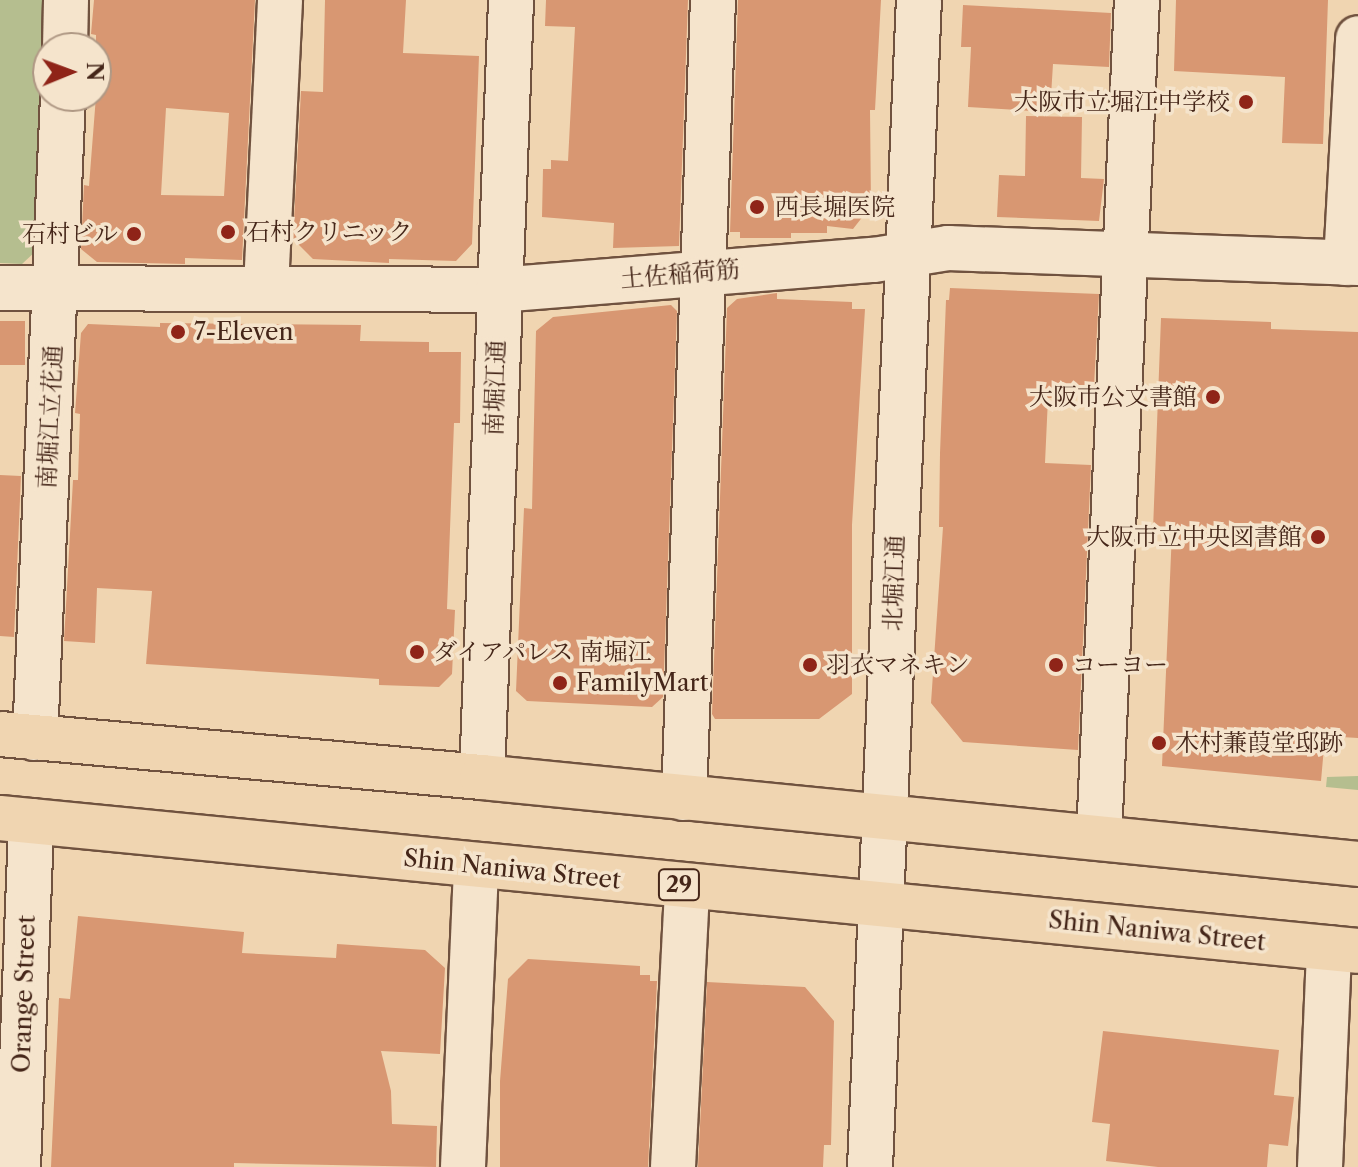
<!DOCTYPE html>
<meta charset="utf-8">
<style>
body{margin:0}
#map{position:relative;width:1358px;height:1167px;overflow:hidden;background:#f0d5b1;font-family:"Libre Caslon Text","Noto Serif JP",serif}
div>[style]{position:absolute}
.green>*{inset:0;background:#b5be8f}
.building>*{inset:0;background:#d89772;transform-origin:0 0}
.roads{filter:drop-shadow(2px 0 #70523f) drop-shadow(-2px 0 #70523f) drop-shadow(0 2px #70523f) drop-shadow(0 -2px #70523f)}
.minor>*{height:44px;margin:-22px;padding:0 22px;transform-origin:22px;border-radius:22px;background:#f5e4cc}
.major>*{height:44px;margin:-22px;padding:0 22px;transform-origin:22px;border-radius:22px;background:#f0d5b1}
.dots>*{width:22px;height:22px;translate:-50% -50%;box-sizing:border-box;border:4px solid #f5e4cc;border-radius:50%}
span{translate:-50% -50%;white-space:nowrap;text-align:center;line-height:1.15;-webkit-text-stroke:7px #f5e4cc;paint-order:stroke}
.shield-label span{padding:2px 6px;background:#f5e4cc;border:2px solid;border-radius:6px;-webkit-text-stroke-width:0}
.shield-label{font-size:22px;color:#452619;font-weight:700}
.poi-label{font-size:24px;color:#452619}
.right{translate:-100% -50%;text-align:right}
.left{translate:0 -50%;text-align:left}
.street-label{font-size:24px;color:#452619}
.north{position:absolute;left:32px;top:32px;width:80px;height:80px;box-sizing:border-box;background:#f5e4cc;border:2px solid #af9884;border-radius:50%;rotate:89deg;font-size:22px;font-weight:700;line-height:32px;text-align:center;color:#452619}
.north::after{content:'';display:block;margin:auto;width:28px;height:36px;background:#8f2418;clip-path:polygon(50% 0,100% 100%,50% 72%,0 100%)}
</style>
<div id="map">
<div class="green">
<div style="clip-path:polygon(0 0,48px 0,37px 250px,22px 264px,0 263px)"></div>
<div style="clip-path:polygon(1358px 776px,1358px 790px,1326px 787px,1327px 777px)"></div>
</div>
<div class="building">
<div style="clip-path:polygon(evenodd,94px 0,255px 0,242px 260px,185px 258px,185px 264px,97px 262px,81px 249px,84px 185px,89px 186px,96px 96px,96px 35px,91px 34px,94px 0,166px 108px,229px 113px,224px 196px,161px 195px,166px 108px)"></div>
<div style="clip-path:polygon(325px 0,406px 0,403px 53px,479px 56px,472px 244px,456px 261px,389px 259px,389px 263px,313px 259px,293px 239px,301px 91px,323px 92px)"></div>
<div style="clip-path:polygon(546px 0,688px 0,679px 246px,613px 248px,614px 223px,542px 217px,543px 169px,551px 169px,551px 160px,568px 161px,575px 27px,545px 26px)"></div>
<div style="clip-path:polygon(738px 0,881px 0,875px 110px,870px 110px,871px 206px,853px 229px,827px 226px,827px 233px,791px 233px,791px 238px,740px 238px,740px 232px,730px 232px)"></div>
<div style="clip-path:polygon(1176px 0,1328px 0,1323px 144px,1282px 143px,1285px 77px,1174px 71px)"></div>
<div style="clip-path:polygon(963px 5px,1111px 13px,1109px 67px,1053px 64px,1050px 112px,968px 107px,971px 47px,961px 47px)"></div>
<div style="clip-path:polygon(1026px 116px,1082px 117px,1081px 178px,1104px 179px,1099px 221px,997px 217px,999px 175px,1025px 176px)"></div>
<div style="clip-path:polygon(950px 288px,1099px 294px,1094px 386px,1064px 385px,1064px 398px,1048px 398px,1045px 463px,1091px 465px,1078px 750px,963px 742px,931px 703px,943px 527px,939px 527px,940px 453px,946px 300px,949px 300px)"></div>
<div style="clip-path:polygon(777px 293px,777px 299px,852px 302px,852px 309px,865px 309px,852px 525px,852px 694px,819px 719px,715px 719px,712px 714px,727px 308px,737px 299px)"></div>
<div style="clip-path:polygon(671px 305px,677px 311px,663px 697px,652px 707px,527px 701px,516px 691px,524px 508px,532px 509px,536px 331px,553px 317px)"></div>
<div style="clip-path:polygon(1161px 318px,1271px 322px,1271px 329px,1358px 332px,1358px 738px,1325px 736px,1321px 781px,1162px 766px,1172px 531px,1153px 530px)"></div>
<div style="left:0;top:321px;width:25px;height:44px"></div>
<div style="clip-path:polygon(160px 323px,361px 325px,360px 341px,429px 342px,429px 352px,461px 352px,460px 423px,454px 423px,447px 609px,455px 610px,452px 674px,439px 687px,379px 685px,379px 679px,146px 664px,152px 591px,97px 588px,95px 643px,64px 641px,73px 480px,78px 480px,80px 414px,75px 413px,81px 333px,88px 324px,160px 327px)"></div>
<div style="clip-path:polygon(0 475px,21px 476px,14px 637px,0 636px)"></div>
<div style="clip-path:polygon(78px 916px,244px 932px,242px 953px,336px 958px,337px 944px,425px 950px,445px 968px,440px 1054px,381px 1051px,391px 1091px,392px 1124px,437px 1126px,436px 1167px,234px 1163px,234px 1167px,51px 1167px,59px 998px,70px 999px)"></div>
<div style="clip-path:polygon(528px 959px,640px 966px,640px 975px,650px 975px,650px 981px,657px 981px,648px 1167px,500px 1167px,500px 1081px,508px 979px)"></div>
<div style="clip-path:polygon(707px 982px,805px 987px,834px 1021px,831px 1145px,824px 1145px,823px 1167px,698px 1167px)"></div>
<div style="clip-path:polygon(1103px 1031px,1279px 1050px,1274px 1095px,1294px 1097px,1288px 1146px,1269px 1144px,1267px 1167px,1158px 1167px,1106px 1161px,1110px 1124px,1092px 1122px)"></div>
</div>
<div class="roads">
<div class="minor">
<div style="left:65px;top:48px;width:48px;rotate:-88.8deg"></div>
<div style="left:1346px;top:263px;width:225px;rotate:-86.9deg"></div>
<div style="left:266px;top:287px;width:287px;rotate:-87.2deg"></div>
<div style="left:0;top:288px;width:498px;rotate:0.2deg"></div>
<div style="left:498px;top:290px;width:377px;rotate:-4.6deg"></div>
<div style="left:874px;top:260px;width:75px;rotate:-9.2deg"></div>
<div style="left:948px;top:248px;width:410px;rotate:2.1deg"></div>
<div style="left:35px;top:738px;width:643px;rotate:-87.5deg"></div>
<div style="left:482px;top:777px;width:778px;rotate:-87.86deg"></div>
<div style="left:684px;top:798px;width:799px;rotate:-87.92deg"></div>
<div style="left:1099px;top:836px;width:837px;rotate:-87.4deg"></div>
<div style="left:18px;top:1167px;width:346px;rotate:-87.8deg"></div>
<div style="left:463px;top:1167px;width:301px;rotate:-87.5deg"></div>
<div style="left:673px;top:1167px;width:281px;rotate:-87.1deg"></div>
<div style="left:870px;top:1167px;width:1168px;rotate:-87.6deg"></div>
<div style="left:1320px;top:1167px;width:219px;rotate:-87.6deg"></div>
</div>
<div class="major">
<div style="left:0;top:734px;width:484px;rotate:5.1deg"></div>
<div style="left:482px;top:777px;width:880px;rotate:5.67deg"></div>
<div style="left:0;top:818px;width:1364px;rotate:5.59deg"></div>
</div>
</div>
<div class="dots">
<div style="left:1246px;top:102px;background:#8f2418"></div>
<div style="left:757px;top:207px;background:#8f2418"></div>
<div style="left:228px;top:232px;background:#8f2418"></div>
<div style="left:134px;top:234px;background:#8f2418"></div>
<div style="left:178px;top:332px;background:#8f2418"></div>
<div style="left:1213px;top:397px;background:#8f2418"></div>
<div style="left:1318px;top:537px;background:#8f2418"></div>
<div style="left:417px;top:652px;background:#8f2418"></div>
<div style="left:810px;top:665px;background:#8f2418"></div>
<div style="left:1056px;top:665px;background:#8f2418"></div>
<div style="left:560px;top:683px;background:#8f2418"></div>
<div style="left:1159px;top:743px;background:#8f2418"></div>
</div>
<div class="shield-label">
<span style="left:679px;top:885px">29</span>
</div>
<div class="poi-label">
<span class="right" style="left:1230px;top:102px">大阪市立堀江中学校</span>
<span class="left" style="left:775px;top:207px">西長堀医院</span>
<span class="left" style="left:246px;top:232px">石村クリニック</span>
<span class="right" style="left:118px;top:234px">石村ビル</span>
<span class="left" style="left:194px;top:332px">7-Eleven</span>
<span class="right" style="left:1197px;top:397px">大阪市公文書館</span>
<span class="right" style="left:1302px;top:537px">大阪市立中央図書館</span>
<span class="left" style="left:433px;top:652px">ダイアパレス 南堀江</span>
<span class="left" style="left:826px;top:665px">羽衣マネキン</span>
<span class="left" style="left:1072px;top:665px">コーヨー</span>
<span class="left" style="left:576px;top:683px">FamilyMart</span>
<span class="left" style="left:1175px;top:743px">木村蒹葭堂邸跡</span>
</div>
<div class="street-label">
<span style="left:680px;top:274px;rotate:-5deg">土佐稲荷筋</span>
<span style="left:495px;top:388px;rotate:-88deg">南堀江通</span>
<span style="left:50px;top:417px;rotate:-87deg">南堀江立花通</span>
<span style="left:894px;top:583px;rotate:-88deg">北堀江通</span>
<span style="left:512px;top:869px;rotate:6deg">Shin Naniwa Street</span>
<span style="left:1157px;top:931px;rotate:6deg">Shin Naniwa Street</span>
<span style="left:24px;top:994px;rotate:-88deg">Orange Street</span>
</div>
<div class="north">N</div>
</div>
